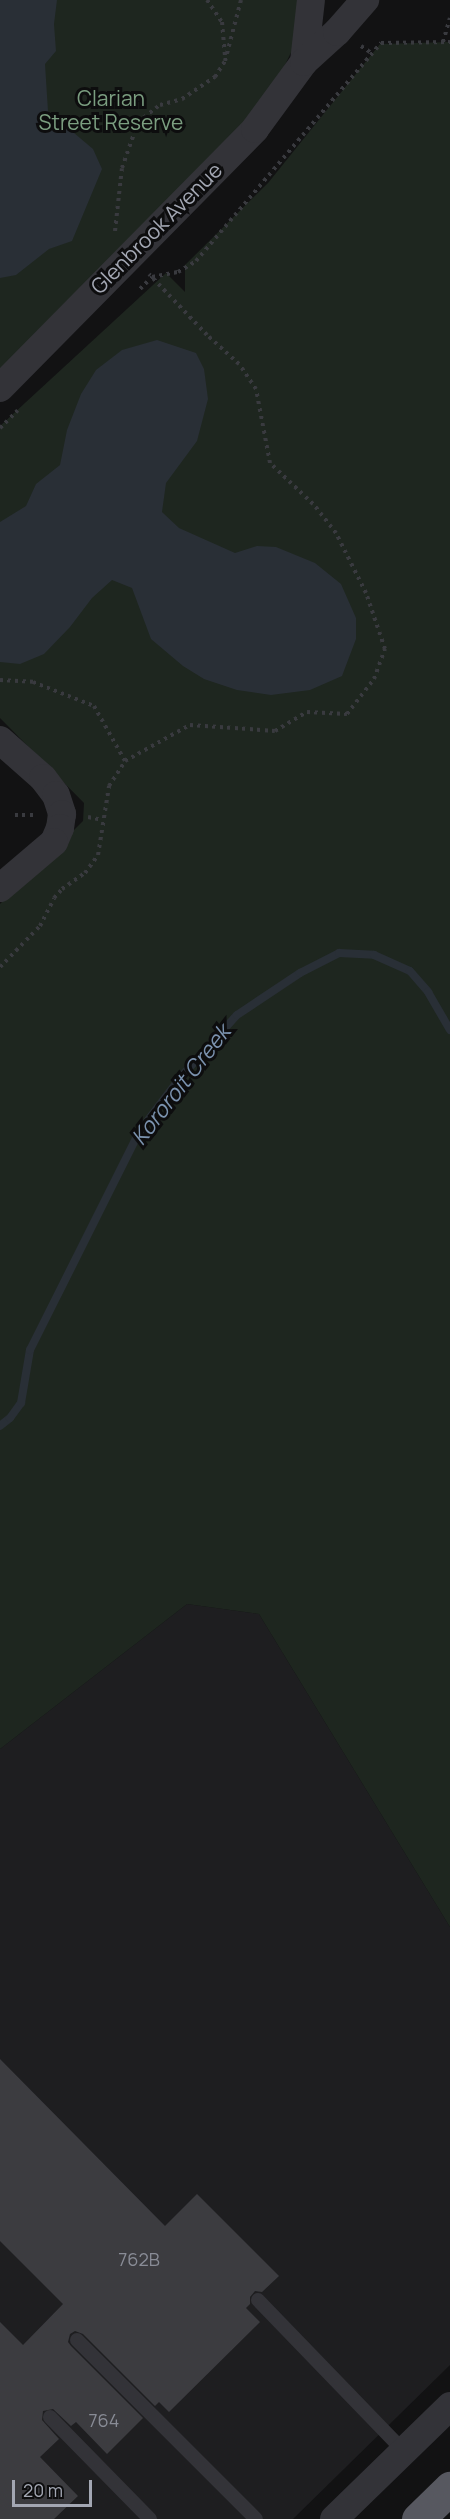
<!DOCTYPE html>
<style>
body{margin:0}
#map{position:relative;width:450px;height:2519px;overflow:hidden;background:#121213;font-family:Manrope,sans-serif}
div>[style]{position:absolute}
.built>*{inset:0;background:#1e1e20}
.green>*{inset:0;background:#1e261f}
.water>*{inset:0;background:#292f36}
.stream>*{height:8px;margin:-4px;padding:0 4px;transform-origin:4px;border-radius:4px;background:#292f36}
.building>*{inset:0;background:#3c3c40}
.path>*{height:4px;margin-top:-2px;transform-origin:0;background:repeating-linear-gradient(90deg,#393a3f 0 3px,transparent 0 7.5px)}
.service>*{height:14px;margin:-7px;padding:0 7px;transform-origin:7px;border-radius:7px;background:#333338}
.minor>*{height:28px;margin:-14px;padding:0 14px;transform-origin:14px;border-radius:14px;background:#333338}
.trunk>*{height:33px;margin:-16.5px;padding:0 16.5px;transform-origin:16.5px;border-radius:16.5px;background:#575860}
span{translate:-50% -50%;white-space:nowrap;text-align:center;line-height:1.15;-webkit-text-stroke:6px #0d0d0e;paint-order:stroke}
.number-label{font-size:18px;color:#898c96}
.number-label span{-webkit-text-stroke-width:0}
.park-label{font-size:21px;color:#7b9e80}
.street-label{font-size:21px;color:#a3a7b3}
.water-label{font-size:22px;color:#7b92ae;font-style:italic}
.scale{position:absolute;left:12px;top:2480px;width:80px;height:27px;box-sizing:border-box;border:3px solid #a3a7b3;border-top:0;padding-left:8px;font-size:18px;line-height:21px;white-space:nowrap;color:#a3a7b3;-webkit-text-stroke:4px #0d0d0e;paint-order:stroke}
</style>
<div id="map">
<div class="built">
<div style="clip-path:polygon(187px 1604px,259px 1614px,450px 1927px,450px 2365px,293px 2519px,0 2519px,0 1749px)"></div>
</div>
<div class="green">
<div style="clip-path:polygon(0 0,300px 0,299px 36px,284px 67px,249px 118px,0 371px)"></div>
<div style="clip-path:polygon(450px 42px,450px 1927px,259px 1614px,187px 1604px,0 1749px,0 904px,83px 821px,84px 803px,0 718px,0 426px,166px 273px,185px 292px,185px 265px,268px 183px,380px 44px)"></div>
</div>
<div class="water">
<div style="clip-path:polygon(0 0,57px 0,54px 24px,56px 51px,45px 64px,48px 111px,93px 149px,102px 169px,72px 241px,49px 249px,16px 275px,0 278px)"></div>
<div style="clip-path:polygon(157px 340px,196px 353px,204px 369px,208px 399px,197px 441px,166px 483px,162px 512px,179px 528px,235px 553px,257px 546px,276px 547px,315px 563px,341px 584px,356px 618px,356px 639px,342px 676px,310px 690px,271px 695px,237px 690px,204px 679px,183px 666px,151px 639px,132px 588px,112px 580px,92px 598px,70px 627px,44px 654px,20px 664px,0 662px,0 522px,26px 506px,36px 484px,60px 465px,67px 430px,81px 394px,96px 370px,122px 350px)"></div>
</div>
<div class="stream">
<div style="left:0;top:1426px;width:13px;rotate:-39deg"></div>
<div style="left:10px;top:1418px;width:19px;rotate:-54deg"></div>
<div style="left:21px;top:1403px;width:54px;rotate:-80.4deg"></div>
<div style="left:30px;top:1350px;width:244px;rotate:-63.4deg"></div>
<div style="left:139px;top:1132px;width:68px;rotate:-52.8deg"></div>
<div style="left:180px;top:1078px;width:85px;rotate:-47.9deg"></div>
<div style="left:237px;top:1015px;width:76px;rotate:-33.7deg"></div>
<div style="left:300px;top:973px;width:44px;rotate:-27.1deg"></div>
<div style="left:339px;top:953px;width:35px;rotate:3deg"></div>
<div style="left:374px;top:955px;width:39px;rotate:24deg"></div>
<div style="left:410px;top:971px;width:28px;rotate:49deg"></div>
<div style="left:428px;top:992px;width:44px;rotate:59.9deg"></div>
</div>
<div class="building">
<div style="clip-path:polygon(0 2059px,165px 2226px,197px 2194px,279px 2276px,262px 2292px,255px 2291px,250px 2297px,250px 2304px,246px 2308px,260px 2322px,169px 2412px,159px 2402px,155px 2406px,83px 2334px,75px 2331px,70px 2334px,68px 2342px,71px 2346px,143px 2418px,107px 2454px,76px 2422px,71px 2426px,53px 2409px,43px 2411px,42px 2420px,59px 2439px,40px 2457px,78px 2496px,54px 2519px,0 2519px,0 2322px,23px 2345px,63px 2304px,0 2241px)"></div>
</div>
<div class="path">
<div style="left:207px;top:0;width:27px;rotate:56deg"></div>
<div style="left:222px;top:22px;width:35px;rotate:85deg"></div>
<div style="left:443px;top:42px;width:25px;rotate:-74deg"></div>
<div style="left:361px;top:46px;width:14px;rotate:34deg"></div>
<div style="left:115px;top:231px;width:63px;rotate:-83.7deg"></div>
<div style="left:122px;top:168px;width:49px;rotate:-70.8deg"></div>
<div style="left:138px;top:122px;width:28px;rotate:-38deg"></div>
<div style="left:160px;top:105px;width:23px;rotate:-15deg"></div>
<div style="left:182px;top:99px;width:40px;rotate:-34deg"></div>
<div style="left:215px;top:77px;width:19px;rotate:-58deg"></div>
<div style="left:225px;top:61px;width:63px;rotate:-75.3deg"></div>
<div style="left:140px;top:289px;width:17px;rotate:-45deg"></div>
<div style="left:152px;top:277px;width:26px;rotate:-11deg"></div>
<div style="left:178px;top:272px;width:21px;rotate:-31deg"></div>
<div style="left:196px;top:261px;width:286px;rotate:-49.7deg"></div>
<div style="left:381px;top:43px;width:69px;rotate:-0.8deg"></div>
<div style="left:0;top:428px;width:25px;rotate:-45deg"></div>
<div style="left:0;top:680px;width:33px;rotate:3deg"></div>
<div style="left:33px;top:682px;width:66px;rotate:21.5deg"></div>
<div style="left:94px;top:706px;width:63px;rotate:60.6deg"></div>
<div style="left:15px;top:815px;width:21px"></div>
<div style="left:88px;top:817px;width:14px;rotate:12deg"></div>
<div style="left:0;top:967px;width:57px;rotate:-45.7deg"></div>
<div style="left:40px;top:926px;width:31px;rotate:-63deg"></div>
<div style="left:54px;top:898px;width:12px;rotate:-48deg"></div>
<div style="left:62px;top:889px;width:28px;rotate:-35deg"></div>
<div style="left:85px;top:873px;width:22px;rotate:-54deg"></div>
<div style="left:98px;top:855px;width:70px;rotate:-80.9deg"></div>
<div style="left:109px;top:786px;width:30px;rotate:-57deg"></div>
<div style="left:125px;top:761px;width:74px;rotate:-29deg"></div>
<div style="left:190px;top:725px;width:85px;rotate:4deg"></div>
<div style="left:275px;top:731px;width:37px;rotate:-31deg"></div>
<div style="left:307px;top:712px;width:40px;rotate:2.9deg"></div>
<div style="left:347px;top:714px;width:44px;rotate:-52.4deg"></div>
<div style="left:374px;top:679px;width:32px;rotate:-70deg"></div>
<div style="left:385px;top:649px;width:59px;rotate:-108.7deg"></div>
<div style="left:366px;top:593px;width:67px;rotate:-116.6deg"></div>
<div style="left:336px;top:533px;width:37px;rotate:-128deg"></div>
<div style="left:313px;top:504px;width:59px;rotate:-136.4deg"></div>
<div style="left:270px;top:463px;width:75px;rotate:-100.7deg"></div>
<div style="left:256px;top:389px;width:30px;rotate:-124deg"></div>
<div style="left:239px;top:364px;width:43px;rotate:-137.8deg"></div>
<div style="left:207px;top:335px;width:84px;rotate:-133.6deg"></div>
</div>
<div class="service">
<div style="left:258px;top:2300px;width:210px;rotate:46deg"></div>
<div style="left:77px;top:2340px;width:253px;rotate:45deg"></div>
<div style="left:50px;top:2417px;width:143px;rotate:45.6deg"></div>
</div>
<div class="minor">
<div style="left:304px;top:62px;width:62px;rotate:-83.6deg"></div>
<div style="left:0;top:388px;width:363px;rotate:-45.4deg"></div>
<div style="left:255px;top:129px;width:83px;rotate:-53.8deg"></div>
<div style="left:304px;top:62px;width:45px;rotate:-42.3deg"></div>
<div style="left:337px;top:32px;width:43px;rotate:-48.8deg"></div>
<div style="left:0;top:740px;width:57px;rotate:41.5deg"></div>
<div style="left:43px;top:778px;width:21px;rotate:53deg"></div>
<div style="left:56px;top:795px;width:20px;rotate:72deg"></div>
<div style="left:62px;top:814px;width:14px;rotate:98deg"></div>
<div style="left:60px;top:828px;width:15px;rotate:113deg"></div>
<div style="left:54px;top:842px;width:71px;rotate:139.6deg"></div>
<div style="left:334px;top:2519px;width:162px;rotate:-44.2deg"></div>
</div>
<div class="trunk">
<div style="left:418px;top:2519px;width:45px;rotate:-44.1deg"></div>
</div>
<div class="number-label">
<span style="left:139px;top:2259px">762B</span>
<span style="left:104px;top:2420px">764</span>
</div>
<div class="park-label">
<span style="left:111px;top:110px">Clarian<br>Street Reserve</span>
</div>
<div class="street-label">
<span style="left:156px;top:228px;rotate:-45deg">Glenbrook Avenue</span>
</div>
<div class="water-label">
<span style="left:181px;top:1085px;rotate:-52deg">Kororoit Creek</span>
</div>
<div class="scale">20 m</div>
</div>
